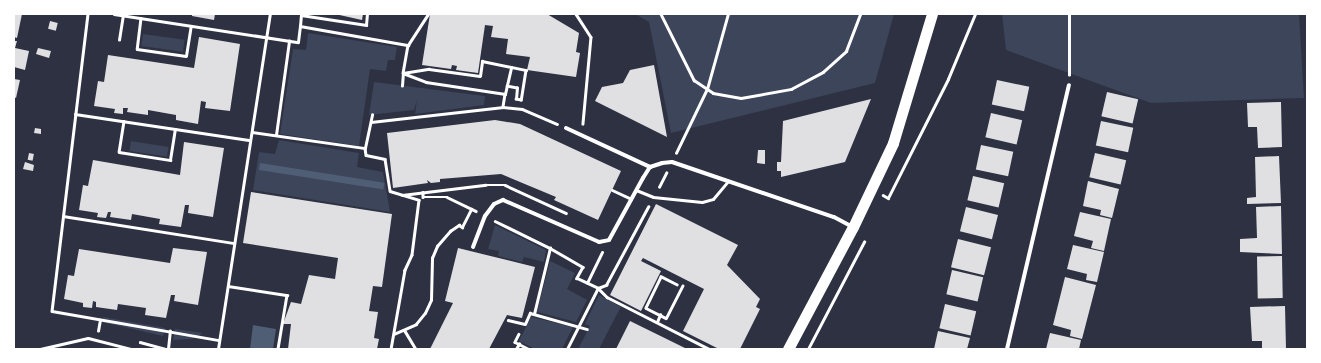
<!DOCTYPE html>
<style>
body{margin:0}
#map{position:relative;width:1321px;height:363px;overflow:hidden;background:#2d3142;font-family:"Source Sans 3",sans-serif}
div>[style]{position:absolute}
.green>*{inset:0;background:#3c4559;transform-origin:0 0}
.water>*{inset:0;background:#4f5d75;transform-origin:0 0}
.building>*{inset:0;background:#e0e0e3;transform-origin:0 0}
.path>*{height:2.5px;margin:-1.25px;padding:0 1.25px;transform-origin:1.25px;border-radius:1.25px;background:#fff}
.service>*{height:3px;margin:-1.5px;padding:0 1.5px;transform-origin:1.5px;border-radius:1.5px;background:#fff}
.minor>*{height:4px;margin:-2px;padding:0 2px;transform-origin:2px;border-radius:2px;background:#fff}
.trunk>*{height:11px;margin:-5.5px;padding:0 5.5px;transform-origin:5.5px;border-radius:5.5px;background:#fff}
span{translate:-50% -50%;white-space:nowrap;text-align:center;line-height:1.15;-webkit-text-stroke:4px #fff;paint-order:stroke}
.frame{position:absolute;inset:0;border:15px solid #fff;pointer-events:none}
</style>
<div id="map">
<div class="green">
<div style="clip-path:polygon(635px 14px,894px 14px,875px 83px,671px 133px,649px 22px)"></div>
<div style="clip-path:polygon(1002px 14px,1299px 14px,1304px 98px,1151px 103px,1006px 50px)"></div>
<div style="clip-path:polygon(308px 33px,397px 47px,395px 60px,388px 60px,386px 71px,370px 69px,359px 146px,280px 134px,293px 49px,306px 50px)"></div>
<div style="left:143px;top:34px;width:42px;height:12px;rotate:8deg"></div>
<div style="clip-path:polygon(374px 82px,485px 96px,484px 105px,415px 114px,417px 100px,414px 110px,369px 115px)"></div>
<div style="clip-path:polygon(279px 140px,359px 153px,357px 167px,383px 172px,390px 212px,253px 190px,259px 152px,275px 154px)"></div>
<div style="left:131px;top:141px;width:38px;height:10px;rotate:9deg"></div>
<div style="clip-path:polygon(495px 225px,546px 250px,544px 262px,524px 257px,522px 262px,498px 256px,499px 251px,488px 249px)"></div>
<div style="clip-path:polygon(550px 261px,575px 273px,567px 289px,587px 300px,576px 322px,537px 312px)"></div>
<div style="clip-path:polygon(599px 295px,621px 307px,617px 314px,600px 306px,617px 314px,599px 349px,578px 349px,590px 326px,585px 324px)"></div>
<div style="clip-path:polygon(103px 317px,165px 328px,163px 336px,102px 322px)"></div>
<div style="clip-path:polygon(531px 317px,573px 327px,562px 349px,535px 349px,519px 341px)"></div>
<div style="clip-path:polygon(175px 329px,203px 333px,192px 339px,173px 340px)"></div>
</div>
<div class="water">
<div style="left:260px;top:163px;width:126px;height:7px;rotate:9deg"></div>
<div style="clip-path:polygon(253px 325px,276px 329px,273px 349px,250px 349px)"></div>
</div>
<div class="building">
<div style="clip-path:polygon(14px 14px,22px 14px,17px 38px,14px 37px)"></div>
<div style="clip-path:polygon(192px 14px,215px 14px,214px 20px,192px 16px)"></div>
<div style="clip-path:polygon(335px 14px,363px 14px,362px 20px)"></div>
<div style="clip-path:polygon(430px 14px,547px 14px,579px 33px,576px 52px,580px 53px,576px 77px,527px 70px,530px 57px,506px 54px,508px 39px,491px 37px,493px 26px,485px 25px,478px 73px,456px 70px,457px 66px,452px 65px,451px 69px,422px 65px)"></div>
<div style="left:50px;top:21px;width:8px;height:8px;rotate:14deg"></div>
<div style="clip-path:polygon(199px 37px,240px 44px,230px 111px,205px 108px,206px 102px,201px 101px,198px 124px,176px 120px,176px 115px,148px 110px,148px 115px,127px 112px,128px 108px,123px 108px,123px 114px,114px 113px,115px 109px,94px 106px,98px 81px,104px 82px,108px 55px,194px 68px)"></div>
<div style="clip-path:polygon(14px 41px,17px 41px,15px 48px,29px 51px,25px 70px,14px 67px)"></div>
<div style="clip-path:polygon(38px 48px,51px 51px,49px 58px,36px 54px)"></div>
<div style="clip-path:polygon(654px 65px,667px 137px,595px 101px,602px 87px,623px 83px,630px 70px)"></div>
<div style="clip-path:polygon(14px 79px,20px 80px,16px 98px,14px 97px)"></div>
<div style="left:997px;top:80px;width:33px;height:25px;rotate:12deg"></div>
<div style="left:1107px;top:92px;width:32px;height:25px;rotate:13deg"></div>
<div style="clip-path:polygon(871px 99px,845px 162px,781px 177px,781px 171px,777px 171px,777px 162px,781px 162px,783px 121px)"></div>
<div style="clip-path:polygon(1281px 102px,1282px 147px,1258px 148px,1257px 127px,1248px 127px,1247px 103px)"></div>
<div style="left:991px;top:113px;width:32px;height:25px;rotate:13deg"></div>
<div style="clip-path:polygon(495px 120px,520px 124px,621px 171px,598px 220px,554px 200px,556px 197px,501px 174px,440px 179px,440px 182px,431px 183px,427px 180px,428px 183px,393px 188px,387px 133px)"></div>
<div style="left:1101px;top:121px;width:33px;height:25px;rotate:12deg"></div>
<div style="clip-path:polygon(35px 128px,41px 129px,41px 134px,34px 133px)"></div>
<div style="clip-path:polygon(184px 142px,224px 148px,213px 217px,188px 213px,189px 205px,185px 205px,181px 227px,159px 224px,160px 219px,132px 214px,131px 220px,110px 217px,111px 212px,108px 212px,106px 218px,97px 217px,98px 213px,79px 210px,83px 185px,88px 186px,93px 160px,180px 175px)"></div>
<div style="left:981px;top:145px;width:33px;height:25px;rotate:12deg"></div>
<div style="clip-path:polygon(758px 150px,765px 150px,765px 164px,757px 163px)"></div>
<div style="left:29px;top:153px;width:5px;height:7px;rotate:11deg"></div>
<div style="left:1095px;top:153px;width:32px;height:25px;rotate:13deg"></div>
<div style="clip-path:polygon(1279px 156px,1281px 203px,1247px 204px,1247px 198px,1256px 197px,1255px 157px)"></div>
<div style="clip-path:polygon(25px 162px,34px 165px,33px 171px,23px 169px)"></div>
<div style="left:973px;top:176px;width:32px;height:25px;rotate:13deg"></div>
<div style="clip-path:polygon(1088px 181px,1119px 189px,1112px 218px,1100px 215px,1101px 210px,1083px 206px)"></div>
<div style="clip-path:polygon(251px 192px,392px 214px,382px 287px,373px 286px,369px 311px,378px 312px,374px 338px,379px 339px,377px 349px,288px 349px,291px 324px,283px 324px,291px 302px,301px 304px,309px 275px,335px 279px,338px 258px,243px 243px)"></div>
<div style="clip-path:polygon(656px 204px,738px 245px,727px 265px,760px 299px,756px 307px,760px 309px,740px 349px,719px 349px,683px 331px,704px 289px,643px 258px,641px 261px,661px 271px,641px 311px,610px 295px)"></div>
<div style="clip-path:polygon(1281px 206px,1282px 254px,1240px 252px,1240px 239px,1257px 238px,1256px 207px)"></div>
<div style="left:966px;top:207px;width:33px;height:25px;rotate:14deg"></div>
<div style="clip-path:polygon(1080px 212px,1111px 219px,1104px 251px,1091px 248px,1093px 241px,1074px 236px)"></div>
<div style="left:958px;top:239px;width:34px;height:29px;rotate:14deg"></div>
<div style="clip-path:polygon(1073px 245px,1104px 252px,1097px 282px,1086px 280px,1087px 274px,1067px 269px)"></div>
<div style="clip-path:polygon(173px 248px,207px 252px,198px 305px,174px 301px,175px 295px,171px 295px,166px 318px,145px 315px,146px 308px,118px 304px,117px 310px,96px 307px,96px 302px,93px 301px,92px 308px,83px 307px,83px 303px,64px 299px,68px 275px,74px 276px,79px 249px,170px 263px)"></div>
<div style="clip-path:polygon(458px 248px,535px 267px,522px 318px,507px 315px,489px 349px,430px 349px,453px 303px,445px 301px)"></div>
<div style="left:1282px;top:256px;width:42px;height:25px;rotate:89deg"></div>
<div style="left:952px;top:270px;width:32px;height:25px;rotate:13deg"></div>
<div style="clip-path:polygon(1065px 277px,1096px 285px,1082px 339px,1070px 336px,1071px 330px,1053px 325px)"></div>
<div style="left:945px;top:304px;width:32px;height:25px;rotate:13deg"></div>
<div style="clip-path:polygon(1285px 306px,1286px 349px,1262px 349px,1262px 341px,1252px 341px,1250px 307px)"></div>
<div style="clip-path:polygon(630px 321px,687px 349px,616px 349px)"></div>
<div style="clip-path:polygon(938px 331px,970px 338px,967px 349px,934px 349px)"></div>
<div style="clip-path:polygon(1050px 333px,1081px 340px,1079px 349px,1046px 349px)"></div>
</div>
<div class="path">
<div style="left:88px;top:14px;width:299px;rotate:96.9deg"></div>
<div style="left:52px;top:311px;width:169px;rotate:9.9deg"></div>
<div style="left:114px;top:14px;width:186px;rotate:8.7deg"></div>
<div style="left:298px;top:42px;width:16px;rotate:-83deg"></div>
<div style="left:300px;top:26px;width:110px;rotate:10deg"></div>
<div style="left:408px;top:45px;width:28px;rotate:100deg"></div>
<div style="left:403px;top:73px;width:25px;rotate:21deg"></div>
<div style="left:426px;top:82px;width:80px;rotate:8.6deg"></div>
<div style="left:505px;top:94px;width:13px;rotate:99deg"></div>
<div style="left:576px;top:14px;width:27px;rotate:57deg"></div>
<div style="left:591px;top:37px;width:87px;rotate:95.3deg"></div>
<div style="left:661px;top:14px;width:74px;rotate:63.4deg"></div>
<div style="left:694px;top:80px;width:23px;rotate:34deg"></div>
<div style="left:713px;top:93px;width:28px;rotate:10deg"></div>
<div style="left:741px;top:98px;width:51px;rotate:-10.2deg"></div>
<div style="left:791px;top:89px;width:36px;rotate:-28deg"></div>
<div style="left:823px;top:72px;width:31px;rotate:-42deg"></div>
<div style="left:846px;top:51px;width:40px;rotate:-69deg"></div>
<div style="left:301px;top:15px;width:66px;rotate:8.7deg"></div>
<div style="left:366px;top:25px;width:11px;rotate:-85deg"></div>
<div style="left:141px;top:18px;width:31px;rotate:97deg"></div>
<div style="left:137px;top:49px;width:49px;rotate:8.1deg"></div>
<div style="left:186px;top:56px;width:30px;rotate:-81deg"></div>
<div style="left:300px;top:26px;width:11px;rotate:-85deg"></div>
<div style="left:119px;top:40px;width:24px;rotate:-81deg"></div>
<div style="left:408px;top:45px;width:37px;rotate:-57deg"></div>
<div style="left:1069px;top:75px;width:61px;rotate:-90deg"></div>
<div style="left:402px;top:86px;width:13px;rotate:-86deg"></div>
<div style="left:403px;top:73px;width:26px;rotate:-9deg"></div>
<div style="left:429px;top:69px;width:51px;rotate:7.8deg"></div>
<div style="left:480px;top:76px;width:15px;rotate:-82deg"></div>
<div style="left:482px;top:61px;width:45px;rotate:11.6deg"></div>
<div style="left:526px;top:70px;width:30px;rotate:99deg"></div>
<div style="left:521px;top:100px;width:5px;rotate:-169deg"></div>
<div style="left:516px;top:99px;width:11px;rotate:-85deg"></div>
<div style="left:517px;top:88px;width:10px;rotate:-169deg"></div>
<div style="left:505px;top:94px;width:27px;rotate:-77deg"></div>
<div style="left:75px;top:114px;width:177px;rotate:8.5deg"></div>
<div style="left:124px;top:121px;width:31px;rotate:99deg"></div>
<div style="left:119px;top:152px;width:52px;rotate:8.9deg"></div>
<div style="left:170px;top:160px;width:31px;rotate:-81deg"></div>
<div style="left:371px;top:122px;width:133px;rotate:-6.5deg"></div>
<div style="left:503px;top:107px;width:19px;rotate:6deg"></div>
<div style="left:522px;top:109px;width:38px;rotate:23deg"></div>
<div style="left:252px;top:132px;width:114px;rotate:8.1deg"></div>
<div style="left:365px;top:148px;width:34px;rotate:-78deg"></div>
<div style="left:276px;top:135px;width:95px;rotate:-82.1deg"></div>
<div style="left:365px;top:148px;width:7px;rotate:82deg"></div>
<div style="left:366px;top:155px;width:19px;rotate:12deg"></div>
<div style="left:385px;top:159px;width:32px;rotate:81deg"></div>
<div style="left:390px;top:191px;width:30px;rotate:17deg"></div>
<div style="left:419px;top:200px;width:55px;rotate:97.3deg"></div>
<div style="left:412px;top:255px;width:17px;rotate:115deg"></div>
<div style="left:405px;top:270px;width:80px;rotate:100deg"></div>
<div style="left:676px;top:153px;width:71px;rotate:-64.2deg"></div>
<div style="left:707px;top:89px;width:78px;rotate:-74.4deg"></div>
<div style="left:659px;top:187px;width:16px;rotate:-63deg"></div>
<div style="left:423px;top:192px;width:5px;rotate:90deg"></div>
<div style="left:423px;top:197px;width:24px"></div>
<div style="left:447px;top:197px;width:32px;rotate:26deg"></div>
<div style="left:402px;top:195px;width:84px;rotate:-6.9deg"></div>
<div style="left:485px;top:185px;width:20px"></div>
<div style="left:505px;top:185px;width:67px;rotate:24.7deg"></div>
<div style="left:883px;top:195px;width:6px;rotate:31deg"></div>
<div style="left:888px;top:198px;width:133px;rotate:-63.2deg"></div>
<div style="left:948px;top:79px;width:70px;rotate:-67.4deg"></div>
<div style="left:63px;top:216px;width:173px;rotate:9deg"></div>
<div style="left:495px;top:221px;width:61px;rotate:26.1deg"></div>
<div style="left:587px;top:283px;width:34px;rotate:-64deg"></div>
<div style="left:677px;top:285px;width:18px;rotate:-153deg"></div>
<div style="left:661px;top:277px;width:34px;rotate:116deg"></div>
<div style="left:646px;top:308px;width:22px;rotate:27deg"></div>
<div style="left:666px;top:318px;width:36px;rotate:-63deg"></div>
<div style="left:228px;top:286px;width:60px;rotate:8.7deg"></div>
<div style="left:287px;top:295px;width:55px;rotate:99.5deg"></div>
<div style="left:534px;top:314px;width:68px;rotate:-76.4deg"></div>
<div style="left:550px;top:248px;width:38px;rotate:30deg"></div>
<div style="left:583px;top:267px;width:13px;rotate:119deg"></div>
<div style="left:577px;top:278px;width:23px;rotate:25deg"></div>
<div style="left:598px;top:288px;width:13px;rotate:45deg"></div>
<div style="left:607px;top:297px;width:114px;rotate:27deg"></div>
<div style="left:508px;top:320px;width:17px;rotate:13deg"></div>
<div style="left:525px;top:324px;width:12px;rotate:-66deg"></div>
<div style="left:530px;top:313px;width:59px;rotate:15.7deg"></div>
<div style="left:657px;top:322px;width:8px;rotate:-67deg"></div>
<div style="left:98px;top:331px;width:11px;rotate:-80deg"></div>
<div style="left:405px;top:331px;width:21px;rotate:59deg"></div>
<div style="left:394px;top:334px;width:24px;rotate:-24deg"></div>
<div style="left:416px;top:324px;width:14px;rotate:-51deg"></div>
<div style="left:425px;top:313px;width:14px;rotate:-65deg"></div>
<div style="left:431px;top:300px;width:42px;rotate:-88.6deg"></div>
<div style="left:432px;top:258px;width:13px;rotate:-67deg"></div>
<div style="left:437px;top:246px;width:20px;rotate:-49deg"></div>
<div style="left:450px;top:231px;width:11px;rotate:-34deg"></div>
<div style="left:459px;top:225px;width:4px;rotate:34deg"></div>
<div style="left:462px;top:227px;width:20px;rotate:-63deg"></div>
<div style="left:519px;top:334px;width:9px;rotate:117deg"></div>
<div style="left:515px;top:342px;width:16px;rotate:27deg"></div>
<div style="left:140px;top:342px;width:27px;rotate:15deg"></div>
<div style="left:168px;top:349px;width:18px;rotate:-84deg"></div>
<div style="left:218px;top:349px;width:339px;rotate:-81.2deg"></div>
<div style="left:516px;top:349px;width:6px;rotate:-59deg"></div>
<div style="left:567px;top:349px;width:68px;rotate:-63.1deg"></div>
<div style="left:598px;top:288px;width:9px;rotate:-21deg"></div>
<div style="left:606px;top:285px;width:89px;rotate:-61.7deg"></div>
<div style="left:808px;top:349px;width:121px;rotate:-62.4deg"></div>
</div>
<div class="service">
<div style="left:612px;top:190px;width:21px;rotate:25deg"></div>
<div style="left:636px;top:190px;width:18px;rotate:22deg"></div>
<div style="left:653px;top:197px;width:49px;rotate:5.8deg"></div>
<div style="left:702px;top:202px;width:11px;rotate:-15deg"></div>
<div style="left:713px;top:199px;width:23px;rotate:-50deg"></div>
<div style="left:40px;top:349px;width:49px;rotate:-12.9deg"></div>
<div style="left:88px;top:338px;width:44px;rotate:14.3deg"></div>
</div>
<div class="minor">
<div style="left:566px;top:128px;width:93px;rotate:24.9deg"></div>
<div style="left:473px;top:247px;width:33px;rotate:-69deg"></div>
<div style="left:485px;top:216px;width:15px;rotate:-53deg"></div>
<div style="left:494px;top:204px;width:10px;rotate:-24deg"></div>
<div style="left:503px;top:200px;width:105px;rotate:23.6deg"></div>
<div style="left:599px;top:242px;width:10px;rotate:-11deg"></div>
<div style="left:609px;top:240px;width:71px;rotate:-61.3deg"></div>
<div style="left:643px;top:178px;width:13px;rotate:-58deg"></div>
<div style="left:650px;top:167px;width:13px;rotate:-18deg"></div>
<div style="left:662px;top:163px;width:10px;rotate:-6deg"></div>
<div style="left:672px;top:162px;width:171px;rotate:18.8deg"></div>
<div style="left:834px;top:217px;width:19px;rotate:28deg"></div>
<div style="left:1007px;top:349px;width:271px;rotate:-76.8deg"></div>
</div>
<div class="trunk">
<div style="left:788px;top:349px;width:138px;rotate:-62deg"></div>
<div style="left:853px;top:227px;width:93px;rotate:-64.5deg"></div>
<div style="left:893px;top:143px;width:135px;rotate:-73.2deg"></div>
</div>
<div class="frame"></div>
</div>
